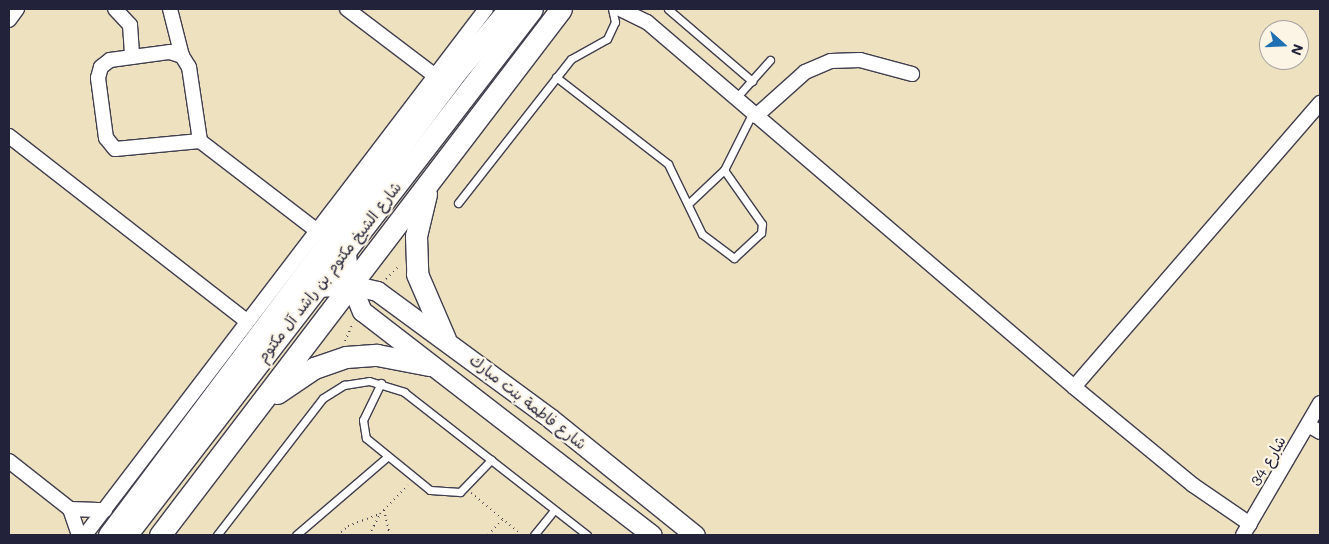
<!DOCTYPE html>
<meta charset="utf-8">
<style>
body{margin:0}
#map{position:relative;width:1329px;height:544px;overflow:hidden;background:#eee1c0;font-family:Mali,"Playpen Sans Arabic",sans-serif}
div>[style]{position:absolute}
.path>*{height:2px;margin-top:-1px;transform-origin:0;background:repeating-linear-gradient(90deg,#413f4f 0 1px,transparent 0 5px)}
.roads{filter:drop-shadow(1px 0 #413f4f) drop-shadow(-1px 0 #413f4f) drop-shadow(0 1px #413f4f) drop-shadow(0 -1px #413f4f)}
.lane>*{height:7px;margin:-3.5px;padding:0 3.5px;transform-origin:3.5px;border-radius:3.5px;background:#fff}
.street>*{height:14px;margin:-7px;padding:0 7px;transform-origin:7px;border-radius:7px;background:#fff}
.secondary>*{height:19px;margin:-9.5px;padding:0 9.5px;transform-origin:9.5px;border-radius:9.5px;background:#fff}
.primary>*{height:21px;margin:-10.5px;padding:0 10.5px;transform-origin:10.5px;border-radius:10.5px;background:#fff}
span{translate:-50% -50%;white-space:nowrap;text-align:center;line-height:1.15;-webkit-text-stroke:4.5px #fcf5e5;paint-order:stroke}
.street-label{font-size:15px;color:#22223b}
.frame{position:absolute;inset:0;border:10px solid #22223b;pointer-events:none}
.north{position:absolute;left:1259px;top:20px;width:50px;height:50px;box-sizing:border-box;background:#fcf5e5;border:1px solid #a5a1a1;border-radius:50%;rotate:110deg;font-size:14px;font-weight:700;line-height:20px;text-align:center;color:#22223b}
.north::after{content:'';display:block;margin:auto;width:18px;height:22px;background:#1f6fb2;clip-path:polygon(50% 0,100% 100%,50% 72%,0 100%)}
</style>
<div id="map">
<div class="path">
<div style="left:386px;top:279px;width:20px;rotate:-45deg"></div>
<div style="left:345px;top:341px;width:20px;rotate:-66deg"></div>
<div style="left:471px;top:493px;width:66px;rotate:39.5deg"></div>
<div style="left:384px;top:510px;width:26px;rotate:77deg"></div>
<div style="left:337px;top:535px;width:14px;rotate:-39deg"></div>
<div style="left:348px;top:526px;width:34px;rotate:-21deg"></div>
<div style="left:369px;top:535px;width:24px;rotate:-62deg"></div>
<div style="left:380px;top:514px;width:40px;rotate:-46deg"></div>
<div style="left:488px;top:535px;width:22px;rotate:-47deg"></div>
</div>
<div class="roads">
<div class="lane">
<div style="left:668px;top:9px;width:111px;rotate:40.6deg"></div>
<div style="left:556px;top:77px;width:142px;rotate:37.8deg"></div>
<div style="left:668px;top:164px;width:78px;rotate:64.1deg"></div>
<div style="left:702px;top:234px;width:40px;rotate:37deg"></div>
<div style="left:734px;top:258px;width:37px;rotate:-43deg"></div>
<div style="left:761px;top:233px;width:9px;rotate:-84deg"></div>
<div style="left:762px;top:224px;width:66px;rotate:-125.1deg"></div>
<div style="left:736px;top:98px;width:51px;rotate:-48.2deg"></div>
<div style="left:458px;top:203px;width:183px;rotate:-51.9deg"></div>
<div style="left:571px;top:59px;width:41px;rotate:-29.1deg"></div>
<div style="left:607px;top:39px;width:19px;rotate:-65deg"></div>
<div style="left:615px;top:22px;width:13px;rotate:-103deg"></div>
<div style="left:688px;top:204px;width:50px;rotate:-43.4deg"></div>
<div style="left:724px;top:170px;width:63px;rotate:-63.4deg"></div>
<div style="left:381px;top:383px;width:41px;rotate:115.9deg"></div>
<div style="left:363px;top:420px;width:18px;rotate:81deg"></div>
<div style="left:366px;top:438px;width:82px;rotate:39.1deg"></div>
<div style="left:430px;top:490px;width:30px;rotate:4deg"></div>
<div style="left:460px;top:492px;width:45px;rotate:-45.9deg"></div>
<div style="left:217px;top:535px;width:173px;rotate:-52.3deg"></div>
<div style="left:323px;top:398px;width:25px;rotate:-32deg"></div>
<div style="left:344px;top:385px;width:25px;rotate:-9deg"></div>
<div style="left:369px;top:381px;width:37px;rotate:17deg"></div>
<div style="left:404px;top:392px;width:232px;rotate:38deg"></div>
<div style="left:296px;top:535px;width:120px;rotate:-40.6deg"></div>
<div style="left:534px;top:535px;width:32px;rotate:-51deg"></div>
</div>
<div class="street">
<div style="left:115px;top:9px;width:22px;rotate:47deg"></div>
<div style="left:130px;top:25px;width:32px;rotate:86deg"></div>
<div style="left:170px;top:9px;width:49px;rotate:75.7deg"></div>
<div style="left:347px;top:9px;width:109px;rotate:37.2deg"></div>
<div style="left:620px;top:9px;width:30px;rotate:26deg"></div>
<div style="left:647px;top:22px;width:562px;rotate:40.52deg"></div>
<div style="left:1074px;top:387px;width:154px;rotate:39.5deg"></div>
<div style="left:1193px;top:485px;width:69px;rotate:34.4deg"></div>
<div style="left:9px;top:20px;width:14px;rotate:-54deg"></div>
<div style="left:170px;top:52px;width:13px;rotate:18deg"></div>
<div style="left:182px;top:56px;width:13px;rotate:58deg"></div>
<div style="left:189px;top:67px;width:75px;rotate:81.5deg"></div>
<div style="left:200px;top:141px;width:85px;rotate:174.6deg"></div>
<div style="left:115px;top:149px;width:14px;rotate:-129deg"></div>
<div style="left:106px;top:138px;width:61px;rotate:-97.6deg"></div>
<div style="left:98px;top:78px;width:11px;rotate:-75deg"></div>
<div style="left:101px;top:67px;width:11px;rotate:-38deg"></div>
<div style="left:110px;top:60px;width:61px;rotate:-7.6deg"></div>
<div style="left:756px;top:116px;width:66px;rotate:-41.9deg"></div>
<div style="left:805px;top:72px;width:28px;rotate:-23deg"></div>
<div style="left:831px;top:61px;width:29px;rotate:-2deg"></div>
<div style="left:860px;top:60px;width:54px;rotate:15.1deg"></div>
<div style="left:9px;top:136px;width:299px;rotate:37.9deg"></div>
<div style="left:200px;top:141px;width:146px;rotate:37.5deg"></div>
<div style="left:1074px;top:387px;width:376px;rotate:-49.1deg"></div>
<div style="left:1308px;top:425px;width:14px;rotate:30deg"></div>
<div style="left:9px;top:461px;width:78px;rotate:38.2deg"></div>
<div style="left:70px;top:509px;width:35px;rotate:2deg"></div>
<div style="left:70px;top:509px;width:28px;rotate:71deg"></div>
<div style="left:85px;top:535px;width:661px;rotate:-52.68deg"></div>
<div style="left:1243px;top:535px;width:153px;rotate:-59.7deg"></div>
</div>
<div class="secondary">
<div style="left:346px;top:251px;width:26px;rotate:86deg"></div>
<div style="left:348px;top:277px;width:37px;rotate:68deg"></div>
<div style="left:362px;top:311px;width:366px;rotate:37.7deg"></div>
<div style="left:318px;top:287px;width:33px;rotate:-3deg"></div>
<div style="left:351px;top:285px;width:27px;rotate:13deg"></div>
<div style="left:377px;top:291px;width:216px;rotate:36.3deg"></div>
<div style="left:551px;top:419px;width:185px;rotate:38.9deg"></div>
</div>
<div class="primary">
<div style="left:426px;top:194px;width:43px;rotate:103.4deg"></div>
<div style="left:416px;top:236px;width:38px;rotate:88deg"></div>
<div style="left:417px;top:274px;width:71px;rotate:66.7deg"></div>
<div style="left:277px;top:393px;width:45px;rotate:-34deg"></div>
<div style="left:314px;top:368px;width:34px;rotate:-19deg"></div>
<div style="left:346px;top:357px;width:31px;rotate:-4deg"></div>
<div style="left:377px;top:355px;width:53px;rotate:10.9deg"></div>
<div style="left:109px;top:535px;width:579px;rotate:-53.15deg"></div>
<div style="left:456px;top:72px;width:82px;rotate:-49.9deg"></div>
<div style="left:126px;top:535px;width:664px;rotate:-52.34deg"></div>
<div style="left:160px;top:535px;width:661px;rotate:-52.68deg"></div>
</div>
</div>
<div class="street-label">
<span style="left:329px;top:272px;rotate:-52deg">شارع الشيخ مكتوم بن راشد آل مكتوم</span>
<span style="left:528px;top:402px;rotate:38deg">شارع فاطمة بنت مبارك</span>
<span style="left:1268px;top:461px;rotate:-60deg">شارع 34</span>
</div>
<div class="frame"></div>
<div class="north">N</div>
</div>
